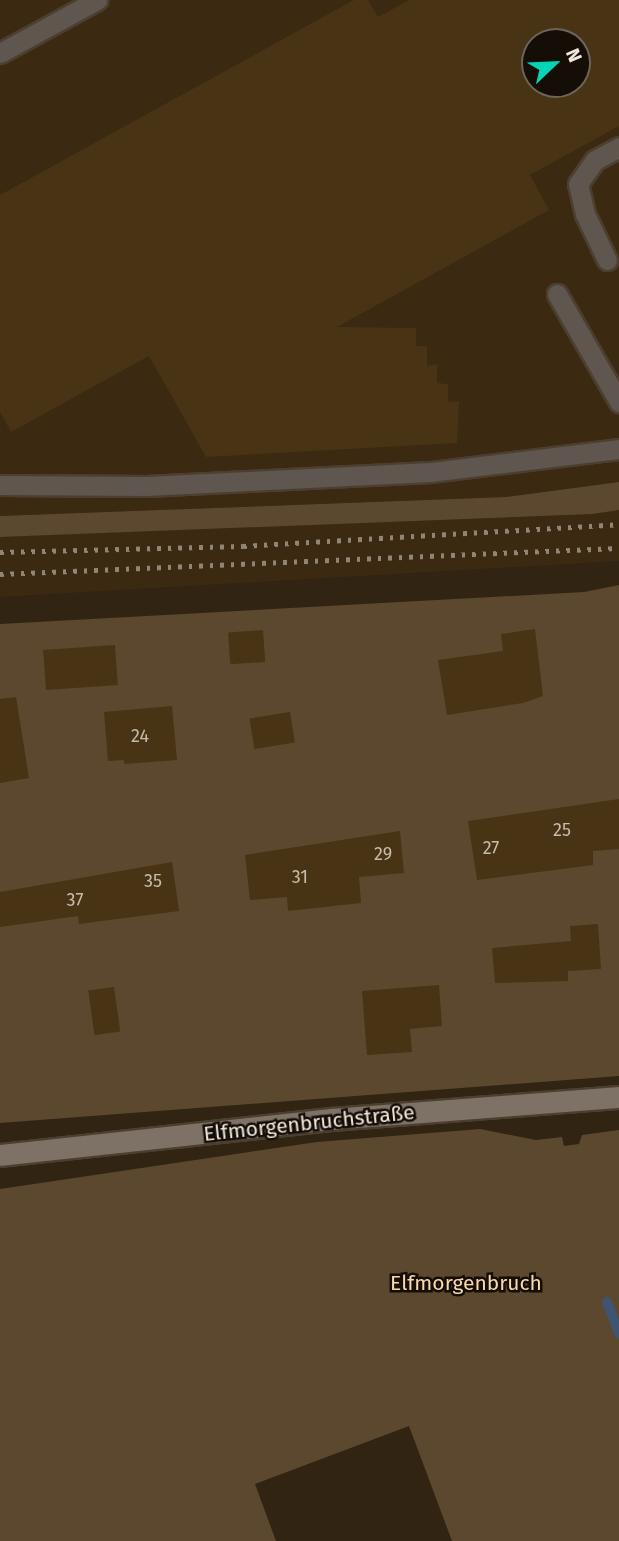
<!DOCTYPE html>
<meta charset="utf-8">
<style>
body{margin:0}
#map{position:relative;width:619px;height:1541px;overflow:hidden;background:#312413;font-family:"Fira Sans",sans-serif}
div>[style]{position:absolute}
.built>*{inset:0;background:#3b2912}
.green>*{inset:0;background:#5c482e}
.stream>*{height:10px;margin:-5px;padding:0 5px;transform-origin:5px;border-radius:5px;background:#3f5470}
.building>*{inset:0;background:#483315;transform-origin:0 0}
.roads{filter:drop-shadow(2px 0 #4c3f2f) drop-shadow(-2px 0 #4c3f2f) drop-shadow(0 2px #4c3f2f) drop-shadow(0 -2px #4c3f2f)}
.service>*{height:19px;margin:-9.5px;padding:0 9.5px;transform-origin:9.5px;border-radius:9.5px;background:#5f564f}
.secondary>*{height:21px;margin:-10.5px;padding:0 10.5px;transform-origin:10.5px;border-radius:10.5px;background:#7e7166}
.rail>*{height:5px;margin-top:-2.5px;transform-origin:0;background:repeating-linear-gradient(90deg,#908577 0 3.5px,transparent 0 10.5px)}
span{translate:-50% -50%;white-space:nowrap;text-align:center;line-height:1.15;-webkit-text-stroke:5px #140e07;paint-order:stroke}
.number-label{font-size:18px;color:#c7bbab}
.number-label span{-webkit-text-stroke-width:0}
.street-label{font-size:21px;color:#f1e8dd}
.park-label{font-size:21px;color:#fad8ae}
.north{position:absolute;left:521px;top:28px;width:70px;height:70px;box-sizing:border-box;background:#140e07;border:2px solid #6c655d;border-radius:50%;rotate:67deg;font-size:19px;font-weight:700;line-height:28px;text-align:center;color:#f1e8dd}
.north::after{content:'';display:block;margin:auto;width:24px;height:32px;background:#05d5b6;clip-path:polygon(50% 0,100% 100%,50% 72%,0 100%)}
</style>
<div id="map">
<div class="built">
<div style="clip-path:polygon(evenodd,0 0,619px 0,619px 482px,506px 497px,0 516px,0 0,535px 42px,577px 42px,577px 84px,535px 84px,535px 42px)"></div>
<div style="clip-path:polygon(619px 510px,619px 561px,0 597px,0 537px)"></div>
</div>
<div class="green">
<div style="clip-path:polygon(619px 482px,619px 510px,592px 514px,0 537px,0 516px,506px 497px)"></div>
<div style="clip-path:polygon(619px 585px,619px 1076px,0 1123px,0 624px,584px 592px)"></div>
<div style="clip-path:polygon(480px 1129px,536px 1140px,562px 1137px,564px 1146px,579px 1144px,582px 1135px,619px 1130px,619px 1541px,452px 1541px,409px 1426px,255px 1484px,276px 1541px,0 1541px,0 1189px,317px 1142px)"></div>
</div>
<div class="stream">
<div style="left:607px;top:1302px;width:34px;rotate:69deg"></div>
</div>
<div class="building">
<div style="clip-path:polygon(evenodd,354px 0,368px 0,378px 17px,409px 0,619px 0,619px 126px,530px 175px,549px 210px,337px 327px,416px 328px,416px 346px,427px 346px,427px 366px,437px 364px,437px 383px,448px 384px,448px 402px,459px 401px,457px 443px,206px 457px,149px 356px,11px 432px,0 412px,0 195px,354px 0,535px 42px,577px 42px,577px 84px,535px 84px,535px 42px)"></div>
<div style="clip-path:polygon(535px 629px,543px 696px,523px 703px,447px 715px,438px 660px,503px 651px,501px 634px)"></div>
<div style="left:263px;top:630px;width:32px;height:35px;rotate:86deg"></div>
<div style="left:115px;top:645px;width:40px;height:72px;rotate:86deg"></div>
<div style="clip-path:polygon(16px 697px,29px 778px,0 783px,0 699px)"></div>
<div style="clip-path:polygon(172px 706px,177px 760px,124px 764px,124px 760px,108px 761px,104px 712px)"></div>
<div style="left:290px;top:712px;width:31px;height:41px;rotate:81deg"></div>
<div style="clip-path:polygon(619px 799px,619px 849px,593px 851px,593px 865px,477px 880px,468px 821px)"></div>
<div style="clip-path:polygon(400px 831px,404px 873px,359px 877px,361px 903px,288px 911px,287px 897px,250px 900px,245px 855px)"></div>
<div style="clip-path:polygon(172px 862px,179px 911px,79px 924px,78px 916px,0 927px,0 892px)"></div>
<div style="clip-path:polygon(598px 924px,601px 969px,568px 971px,568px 981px,495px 983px,492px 948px,571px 941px,570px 926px)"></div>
<div style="clip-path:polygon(439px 985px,442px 1026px,410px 1029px,412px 1052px,367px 1055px,362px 991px)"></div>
<div style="left:114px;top:987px;width:45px;height:26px;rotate:82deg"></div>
</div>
<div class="roads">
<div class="service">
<div style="left:0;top:53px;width:111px;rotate:-28.7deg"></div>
<div style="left:607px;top:260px;width:51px;rotate:-115.6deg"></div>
<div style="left:585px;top:214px;width:31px;rotate:-103deg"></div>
<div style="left:578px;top:184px;width:29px;rotate:-55deg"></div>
<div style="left:595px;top:160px;width:27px;rotate:-28deg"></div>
<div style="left:557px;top:294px;width:125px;rotate:60.1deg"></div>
<div style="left:0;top:485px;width:146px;rotate:0.4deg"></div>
<div style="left:146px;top:486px;width:285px;rotate:-2.8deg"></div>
<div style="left:431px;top:472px;width:189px;rotate:-7deg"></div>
</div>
<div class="secondary">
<div style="left:0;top:1155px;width:334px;rotate:-6.2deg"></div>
<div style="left:332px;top:1119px;width:288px;rotate:-4.4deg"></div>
</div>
</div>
<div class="rail">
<div style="left:0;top:552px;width:243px;rotate:-1.4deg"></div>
<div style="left:243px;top:546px;width:377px;rotate:-3.3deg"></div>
<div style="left:0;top:574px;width:620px;rotate:-2.41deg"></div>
</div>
<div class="number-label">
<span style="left:140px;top:736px">24</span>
<span style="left:562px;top:830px">25</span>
<span style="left:491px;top:848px">27</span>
<span style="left:383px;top:854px">29</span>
<span style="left:300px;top:877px">31</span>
<span style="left:153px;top:881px">35</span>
<span style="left:75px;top:900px">37</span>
</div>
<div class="street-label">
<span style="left:309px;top:1123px;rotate:-6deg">Elfmorgenbruchstraße</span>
</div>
<div class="park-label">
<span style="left:466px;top:1283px">Elfmorgenbruch</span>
</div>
<div class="north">N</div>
</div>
